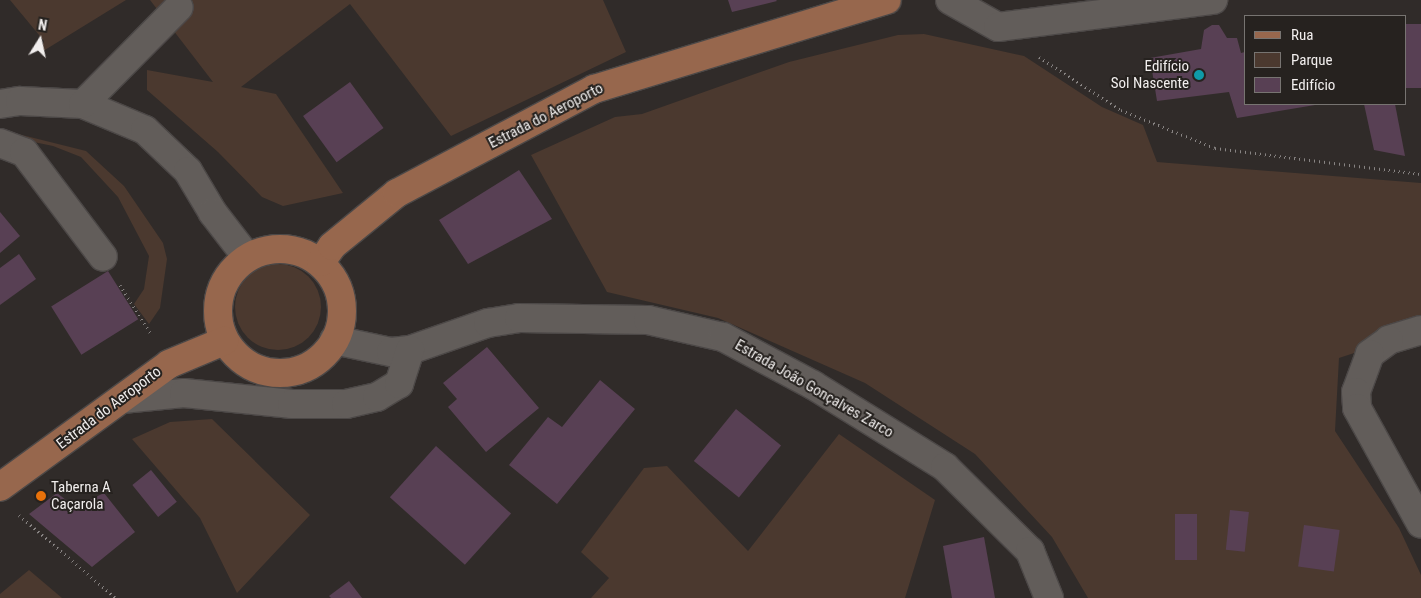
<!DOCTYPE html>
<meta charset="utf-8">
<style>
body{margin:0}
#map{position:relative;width:1421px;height:598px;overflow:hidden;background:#302b29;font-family:"Roboto Condensed",sans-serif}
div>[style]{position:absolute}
.green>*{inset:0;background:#4b392f}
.round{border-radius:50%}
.building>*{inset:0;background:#584054;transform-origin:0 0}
.path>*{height:3px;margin-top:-1.5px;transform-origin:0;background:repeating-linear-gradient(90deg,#888483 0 1px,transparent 0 5px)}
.roads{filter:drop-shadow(1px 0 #4c4847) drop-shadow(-1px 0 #4c4847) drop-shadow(0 1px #4c4847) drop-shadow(0 -1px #4c4847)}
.minor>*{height:28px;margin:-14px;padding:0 14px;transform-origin:14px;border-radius:14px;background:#625d5a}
.major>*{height:28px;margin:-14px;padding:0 14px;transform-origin:14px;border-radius:14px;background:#97674d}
.major>.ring{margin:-14px;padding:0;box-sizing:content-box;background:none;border:28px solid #97674d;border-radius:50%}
.dots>*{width:14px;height:14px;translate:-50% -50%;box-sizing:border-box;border:2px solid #26221f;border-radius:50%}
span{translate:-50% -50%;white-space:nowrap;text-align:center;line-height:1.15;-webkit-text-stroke:4px #26221f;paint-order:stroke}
.poi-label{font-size:15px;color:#f1eeed}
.right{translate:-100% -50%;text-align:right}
.left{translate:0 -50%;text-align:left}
.street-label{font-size:15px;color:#f1eeed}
.legend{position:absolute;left:1244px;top:15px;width:162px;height:90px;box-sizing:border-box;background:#26221f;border:1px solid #777471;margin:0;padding:6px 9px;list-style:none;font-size:15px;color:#f1eeed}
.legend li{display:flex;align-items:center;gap:10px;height:25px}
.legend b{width:25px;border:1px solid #777471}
.north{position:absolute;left:15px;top:15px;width:50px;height:50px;-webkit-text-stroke:4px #26221f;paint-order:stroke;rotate:10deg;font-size:14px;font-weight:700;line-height:20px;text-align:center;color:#f1eeed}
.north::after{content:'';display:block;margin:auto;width:18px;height:22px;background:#f1eeed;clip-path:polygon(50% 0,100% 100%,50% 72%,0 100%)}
</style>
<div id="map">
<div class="green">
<div style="clip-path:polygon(10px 0,126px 0,40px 53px,44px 41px)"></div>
<div style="clip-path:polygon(150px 0,603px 0,626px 52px,451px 136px,350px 4px,241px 87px,276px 94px,343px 193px,283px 206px,262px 197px,218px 152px,147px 90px,147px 70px,213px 82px)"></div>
<div style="clip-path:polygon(924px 34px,1024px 56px,1102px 107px,1143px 125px,1157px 162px,1421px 183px,1421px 331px,1339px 358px,1335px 431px,1399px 528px,1421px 575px,1421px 598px,1088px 598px,1052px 537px,975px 454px,865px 383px,718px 318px,607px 292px,531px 155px,615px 117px,642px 114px,789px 62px,898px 35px)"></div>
<div style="clip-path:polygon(14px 133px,86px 151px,124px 186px,163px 243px,167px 259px,160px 308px,149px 324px,134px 304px,144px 289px,149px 256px,118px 197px,81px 157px,53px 146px,0 135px)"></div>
<div class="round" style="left:235px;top:264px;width:86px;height:86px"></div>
<div style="clip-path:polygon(212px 419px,310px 515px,237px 593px,200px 518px,132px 439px,170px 422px)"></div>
<div style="clip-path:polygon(839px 434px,935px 500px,905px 598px,591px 598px,609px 578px,581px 552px,644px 468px,667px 466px,748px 551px)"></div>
<div style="clip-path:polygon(29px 570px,62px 598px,0 598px,0 594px)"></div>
</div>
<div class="building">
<div style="clip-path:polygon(728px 0,776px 0,777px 1px,732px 12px)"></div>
<div style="left:1421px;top:24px;width:64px;height:16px;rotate:90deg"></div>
<div style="clip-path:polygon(1212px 25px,1219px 25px,1227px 38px,1237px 38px,1241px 53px,1245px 52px,1245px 104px,1315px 105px,1237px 118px,1229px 92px,1157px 101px,1150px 58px,1201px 49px,1204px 30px)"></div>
<div style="left:350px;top:82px;width:57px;height:58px;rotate:54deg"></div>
<div style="clip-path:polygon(1364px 104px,1395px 104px,1405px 156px,1374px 150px)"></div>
<div style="clip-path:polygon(519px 170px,552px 219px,468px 264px,439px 220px)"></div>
<div style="clip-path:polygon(0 212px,20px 236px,0 253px)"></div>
<div style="clip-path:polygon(19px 254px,36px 279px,0 305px,0 268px)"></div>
<div style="left:108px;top:271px;width:57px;height:67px;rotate:58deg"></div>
<div style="clip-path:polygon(487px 347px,539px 408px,486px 452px,448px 407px,457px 399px,443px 383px)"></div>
<div style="clip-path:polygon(600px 380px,635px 409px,557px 504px,509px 465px,548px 417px,562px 427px)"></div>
<div style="left:736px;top:409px;width:58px;height:67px;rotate:39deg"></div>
<div style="left:436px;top:446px;width:101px;height:69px;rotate:42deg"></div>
<div style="left:151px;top:470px;width:41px;height:24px;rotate:51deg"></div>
<div style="clip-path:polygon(57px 493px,75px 507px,104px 493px,135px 532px,92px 567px,29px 514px)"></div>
<div style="left:1230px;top:510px;width:19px;height:40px;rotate:6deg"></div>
<div style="left:1175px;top:514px;width:22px;height:46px"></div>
<div style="left:1304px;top:525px;width:36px;height:42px;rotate:8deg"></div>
<div style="clip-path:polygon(984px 537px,995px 598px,952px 598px,943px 546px)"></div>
<div style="clip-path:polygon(349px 581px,362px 598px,331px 598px,329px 596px)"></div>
</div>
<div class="path">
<div style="left:1039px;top:57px;width:98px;rotate:32.9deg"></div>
<div style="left:1121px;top:110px;width:101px;rotate:22deg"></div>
<div style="left:1215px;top:148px;width:208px;rotate:7.2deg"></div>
<div style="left:120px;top:285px;width:58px;rotate:57.7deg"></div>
<div style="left:19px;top:515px;width:128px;rotate:40.6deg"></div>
</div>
<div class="roads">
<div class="minor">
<div style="left:950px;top:0;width:55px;rotate:29.4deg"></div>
<div style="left:998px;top:27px;width:217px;rotate:-7.2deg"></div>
<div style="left:0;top:104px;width:20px;rotate:-9deg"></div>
<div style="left:20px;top:101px;width:63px;rotate:2.7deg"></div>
<div style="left:83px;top:104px;width:67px;rotate:22.8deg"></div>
<div style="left:145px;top:130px;width:59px;rotate:43.6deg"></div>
<div style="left:188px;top:171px;width:49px;rotate:59.2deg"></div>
<div style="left:213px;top:213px;width:56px;rotate:52.3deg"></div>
<div style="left:83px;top:104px;width:136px;rotate:-45.3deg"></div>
<div style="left:0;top:143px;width:26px;rotate:21deg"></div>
<div style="left:24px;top:152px;width:131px;rotate:53deg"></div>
<div style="left:1421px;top:330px;width:34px;rotate:163deg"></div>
<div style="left:1389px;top:340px;width:24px;rotate:144deg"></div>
<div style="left:1370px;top:354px;width:40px;rotate:110.2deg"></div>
<div style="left:1356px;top:392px;width:16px;rotate:86deg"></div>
<div style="left:1357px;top:408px;width:132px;rotate:61.1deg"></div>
<div style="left:334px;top:340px;width:58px;rotate:11.9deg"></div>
<div style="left:391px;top:352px;width:19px;rotate:-6deg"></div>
<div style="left:410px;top:350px;width:83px;rotate:-19.1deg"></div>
<div style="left:488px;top:323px;width:31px;rotate:-9deg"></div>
<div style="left:519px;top:318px;width:129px;rotate:0.9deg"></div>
<div style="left:648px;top:320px;width:77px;rotate:12.8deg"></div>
<div style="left:723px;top:337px;width:102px;rotate:28.1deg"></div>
<div style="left:813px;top:385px;width:155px;rotate:31.8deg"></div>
<div style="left:945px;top:467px;width:120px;rotate:44.7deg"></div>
<div style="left:1030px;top:551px;width:51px;rotate:68deg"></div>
<div style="left:122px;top:399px;width:62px;rotate:-5.5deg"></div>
<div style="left:184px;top:393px;width:109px;rotate:5.8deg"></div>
<div style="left:292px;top:404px;width:54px"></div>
<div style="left:346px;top:404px;width:32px;rotate:-13deg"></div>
<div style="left:377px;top:397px;width:26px;rotate:-31deg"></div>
<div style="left:399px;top:384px;width:36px;rotate:-72deg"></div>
</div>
<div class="major">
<div class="ring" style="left:218px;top:249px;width:96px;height:96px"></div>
<div style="left:321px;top:262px;width:19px;rotate:-55deg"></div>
<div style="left:332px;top:246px;width:84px;rotate:-39.2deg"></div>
<div style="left:397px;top:193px;width:223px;rotate:-27.8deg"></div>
<div style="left:594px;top:89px;width:306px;rotate:-16.9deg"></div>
<div style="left:0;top:487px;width:209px;rotate:-36deg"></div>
<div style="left:169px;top:364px;width:60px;rotate:-22.7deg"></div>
</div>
</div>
<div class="dots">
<div style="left:1199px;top:75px;background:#0f9aa8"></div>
<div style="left:41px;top:496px;background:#e8710a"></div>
</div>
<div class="poi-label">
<span class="right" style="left:1189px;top:75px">Edifício<br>Sol Nascente</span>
<span class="left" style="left:51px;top:496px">Taberna A<br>Caçarola</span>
</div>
<div class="street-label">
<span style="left:546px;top:116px;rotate:-27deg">Estrada do Aeroporto</span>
<span style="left:814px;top:389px;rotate:30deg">Estrada João Gonçalves Zarco</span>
<span style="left:109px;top:408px;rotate:-37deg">Estrada do Aeroporto</span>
</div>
<ul class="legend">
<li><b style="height:6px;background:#97674d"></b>Rua</li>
<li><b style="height:14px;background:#4b392f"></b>Parque</li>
<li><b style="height:14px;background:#584054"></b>Edifício</li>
</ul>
<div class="north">N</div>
</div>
